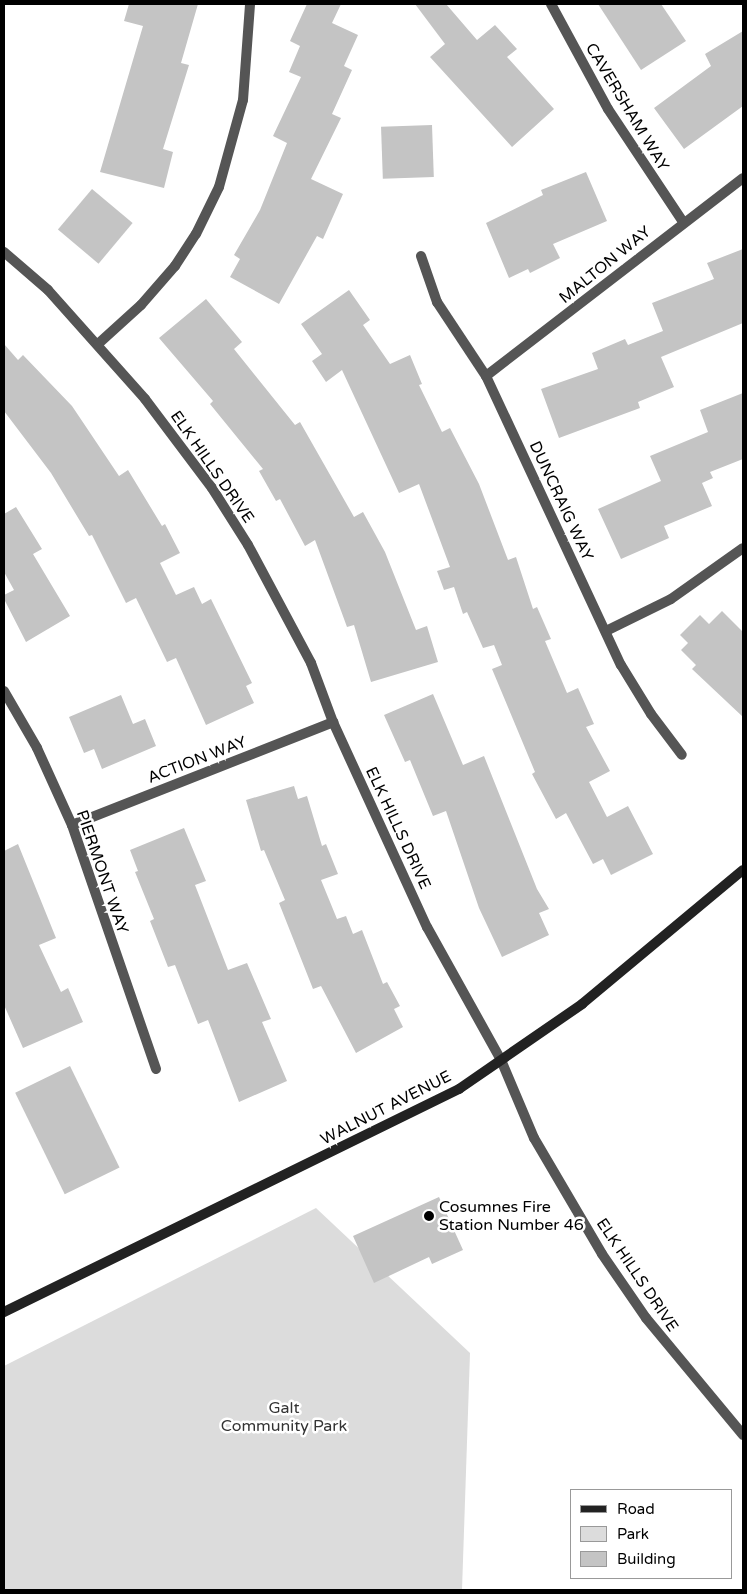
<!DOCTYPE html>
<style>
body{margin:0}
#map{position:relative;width:747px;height:1594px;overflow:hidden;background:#fff;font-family:"Varela Round",sans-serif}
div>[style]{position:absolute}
.green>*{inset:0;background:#dcdcdc}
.building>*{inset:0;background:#c4c4c4;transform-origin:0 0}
.street>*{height:10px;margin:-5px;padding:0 5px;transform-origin:5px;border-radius:5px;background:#555}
.secondary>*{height:10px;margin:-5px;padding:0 5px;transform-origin:5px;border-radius:5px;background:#222}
.dots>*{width:14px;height:14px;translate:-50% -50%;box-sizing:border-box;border:2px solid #fff;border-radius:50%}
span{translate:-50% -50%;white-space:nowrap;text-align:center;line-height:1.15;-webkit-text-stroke:5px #fff;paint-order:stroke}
.street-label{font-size:16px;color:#000}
.poi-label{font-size:16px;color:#000}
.left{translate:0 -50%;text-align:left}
.park-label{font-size:16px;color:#333}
.frame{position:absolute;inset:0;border:5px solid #000;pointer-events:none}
.legend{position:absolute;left:570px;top:1489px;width:162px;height:90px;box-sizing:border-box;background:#fff;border:1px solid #999;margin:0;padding:6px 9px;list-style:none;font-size:15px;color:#000}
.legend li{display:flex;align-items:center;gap:10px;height:25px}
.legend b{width:25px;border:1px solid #999}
</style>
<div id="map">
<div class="green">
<div style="clip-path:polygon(316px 1208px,470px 1353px,462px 1590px,4px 1590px,4px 1366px)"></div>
</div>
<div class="building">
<div style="clip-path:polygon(129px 4px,198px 4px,181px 63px,189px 65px,163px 149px,173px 152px,164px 188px,100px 172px,143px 26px,124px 21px)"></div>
<div style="clip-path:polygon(307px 4px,341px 4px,332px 23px,358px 35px,344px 66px,352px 70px,332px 114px,341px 118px,311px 179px,343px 194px,323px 239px,317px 236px,279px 304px,230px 277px,240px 259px,234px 255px,260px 210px,287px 143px,273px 136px,301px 77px,289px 72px,300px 46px,290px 41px)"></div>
<div style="clip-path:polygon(415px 4px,446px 4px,477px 40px,495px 25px,517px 49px,507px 57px,554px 109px,512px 147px,430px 57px,445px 44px)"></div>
<div style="clip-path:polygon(598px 4px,661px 4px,686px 41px,641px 70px)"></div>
<div style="clip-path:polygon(743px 31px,743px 106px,684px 149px,654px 108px,711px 66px,705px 54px)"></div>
<div style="left:432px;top:125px;width:52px;height:51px;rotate:88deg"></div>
<div style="clip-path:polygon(586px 172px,607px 221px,553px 244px,560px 258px,530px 273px,528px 269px,509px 278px,486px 223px,543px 195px,541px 190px)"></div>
<div style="left:92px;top:189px;width:53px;height:53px;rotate:40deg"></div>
<div style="clip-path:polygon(743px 249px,743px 323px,661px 357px,674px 387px,638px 402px,640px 408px,559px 438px,541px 389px,598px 369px,592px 353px,625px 339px,628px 345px,663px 331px,652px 303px,714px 279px,707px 263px)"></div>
<div style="clip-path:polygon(349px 290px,370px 320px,363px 325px,390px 364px,410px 355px,422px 384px,419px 385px,442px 432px,450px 428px,479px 484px,508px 560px,516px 557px,533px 609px,537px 607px,551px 639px,545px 641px,567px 693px,578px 688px,594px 724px,586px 727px,610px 771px,589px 782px,607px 817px,628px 806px,653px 854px,611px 875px,603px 859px,593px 864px,566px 813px,556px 819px,532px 774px,535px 772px,492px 669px,502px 665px,494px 645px,483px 648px,467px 612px,463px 614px,454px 587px,444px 590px,437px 571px,450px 567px,419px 484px,399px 493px,342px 370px,326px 382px,312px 361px,322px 354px,301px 324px)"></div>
<div style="clip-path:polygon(206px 299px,242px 342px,234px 349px,295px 425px,300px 422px,354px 517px,363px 512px,385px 552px,416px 630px,427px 626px,438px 662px,371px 682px,354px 625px,347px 627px,315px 540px,305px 546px,280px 499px,276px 501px,259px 471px,263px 469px,210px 404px,213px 401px,159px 338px)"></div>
<div style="clip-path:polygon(4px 344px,18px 360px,23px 355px,72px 406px,119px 476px,128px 470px,162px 526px,165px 524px,180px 553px,160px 563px,176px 595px,194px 587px,202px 604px,211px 599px,252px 683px,246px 686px,254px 703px,206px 725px,176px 658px,167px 662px,136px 598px,126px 603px,92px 535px,89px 536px,51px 473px,4px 411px)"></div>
<div style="clip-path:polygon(743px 393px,743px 459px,710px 472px,713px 478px,702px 483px,712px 506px,664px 526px,669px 538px,621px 559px,598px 509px,661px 481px,650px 456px,708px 432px,700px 410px)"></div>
<div style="clip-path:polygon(16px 507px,42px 549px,33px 554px,70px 616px,26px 642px,4px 599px,4px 595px,14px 590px,4px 572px,4px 514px)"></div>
<div style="clip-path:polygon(722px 611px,743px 632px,743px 717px,692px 669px,696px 665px,681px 650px,688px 643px,680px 635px,700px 615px,709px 624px)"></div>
<div style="clip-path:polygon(433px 694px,463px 765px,484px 756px,537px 889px,549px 909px,539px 913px,549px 935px,502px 957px,479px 908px,446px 811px,433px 816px,410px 760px,405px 762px,384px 715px)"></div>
<div style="clip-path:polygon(121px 695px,133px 724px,145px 719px,156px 746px,102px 769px,94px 749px,84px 753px,69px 717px)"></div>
<div style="clip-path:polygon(294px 786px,298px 799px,307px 796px,322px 846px,326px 844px,338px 874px,321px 880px,337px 919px,346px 916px,353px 934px,362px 930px,383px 984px,387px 982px,400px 1006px,394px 1009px,403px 1027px,356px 1053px,321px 986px,313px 989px,279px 903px,285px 900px,264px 850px,261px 851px,246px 800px)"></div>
<div style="clip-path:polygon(184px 828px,206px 881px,195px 885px,228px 970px,247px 963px,271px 1019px,262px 1022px,287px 1081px,239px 1102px,208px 1020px,198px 1024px,175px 965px,168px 967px,150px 921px,154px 919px,135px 872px,138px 871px,130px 850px)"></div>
<div style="clip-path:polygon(18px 844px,56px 938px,39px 945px,61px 992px,68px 988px,83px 1022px,23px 1048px,4px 1005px,4px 851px)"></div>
<div style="left:70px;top:1066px;width:113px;height:61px;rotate:64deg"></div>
<div style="clip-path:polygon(439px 1197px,463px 1250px,432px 1264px,429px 1257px,374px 1283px,353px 1236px)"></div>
</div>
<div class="street">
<div style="left:551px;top:4px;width:119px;rotate:61.5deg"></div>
<div style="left:608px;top:109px;width:136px;rotate:56.4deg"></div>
<div style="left:4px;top:252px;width:58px;rotate:40.8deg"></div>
<div style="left:48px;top:290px;width:146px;rotate:48.3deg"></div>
<div style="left:145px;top:399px;width:111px;rotate:53deg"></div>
<div style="left:212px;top:488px;width:67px;rotate:57.7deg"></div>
<div style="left:248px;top:545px;width:134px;rotate:61.9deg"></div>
<div style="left:311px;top:663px;width:63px;rotate:69.6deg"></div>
<div style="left:333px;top:722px;width:226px;rotate:65.4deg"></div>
<div style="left:427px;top:927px;width:152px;rotate:60.9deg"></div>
<div style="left:501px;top:1060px;width:85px;rotate:67.1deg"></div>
<div style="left:534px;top:1138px;width:134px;rotate:59.6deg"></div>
<div style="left:602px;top:1254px;width:78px;rotate:55.5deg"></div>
<div style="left:646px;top:1318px;width:152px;rotate:50.3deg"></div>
<div style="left:421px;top:256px;width:49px;rotate:70.8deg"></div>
<div style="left:437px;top:302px;width:89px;rotate:56.5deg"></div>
<div style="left:486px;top:376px;width:319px;rotate:65deg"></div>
<div style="left:621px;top:665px;width:57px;rotate:58.5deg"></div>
<div style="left:651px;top:714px;width:51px;rotate:52.9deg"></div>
<div style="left:98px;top:344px;width:58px;rotate:-42.2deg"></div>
<div style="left:141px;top:305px;width:52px;rotate:-48.9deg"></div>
<div style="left:175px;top:266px;width:38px;rotate:-57deg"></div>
<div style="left:196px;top:234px;width:52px;rotate:-63.9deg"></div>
<div style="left:219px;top:187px;width:90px;rotate:-74.6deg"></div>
<div style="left:243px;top:100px;width:96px;rotate:-85.8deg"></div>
<div style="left:486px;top:376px;width:324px;rotate:-37.6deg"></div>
<div style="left:606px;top:631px;width:72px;rotate:-26.2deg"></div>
<div style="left:671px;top:599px;width:88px;rotate:-35.3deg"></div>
<div style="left:4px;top:691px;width:66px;rotate:59.9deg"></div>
<div style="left:37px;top:748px;width:85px;rotate:65.6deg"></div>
<div style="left:72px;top:825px;width:258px;rotate:71deg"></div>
<div style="left:72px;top:825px;width:281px;rotate:-21.5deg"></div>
</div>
<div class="secondary">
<div style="left:4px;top:1312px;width:507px;rotate:-26.11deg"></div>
<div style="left:459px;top:1089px;width:150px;rotate:-34.6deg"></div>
<div style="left:582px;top:1004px;width:209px;rotate:-39.8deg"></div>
</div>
<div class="dots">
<div style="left:429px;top:1216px;background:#000"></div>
</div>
<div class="street-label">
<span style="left:627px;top:107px;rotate:59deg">CAVERSHAM WAY</span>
<span style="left:605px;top:265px;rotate:-39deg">MALTON WAY</span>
<span style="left:212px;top:467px;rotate:55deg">ELK HILLS DRIVE</span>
<span style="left:561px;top:501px;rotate:65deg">DUNCRAIG WAY</span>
<span style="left:197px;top:760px;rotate:-21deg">ACTION WAY</span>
<span style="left:398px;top:828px;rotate:65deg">ELK HILLS DRIVE</span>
<span style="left:102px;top:872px;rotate:71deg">PIERMONT WAY</span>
<span style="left:386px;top:1108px;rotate:-27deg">WALNUT AVENUE</span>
<span style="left:637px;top:1275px;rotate:56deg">ELK HILLS DRIVE</span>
</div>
<div class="poi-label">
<span class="left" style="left:439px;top:1216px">Cosumnes Fire<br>Station Number 46</span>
</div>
<div class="park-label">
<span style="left:284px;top:1417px">Galt<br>Community Park</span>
</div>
<div class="frame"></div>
<ul class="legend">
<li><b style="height:6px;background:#222"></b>Road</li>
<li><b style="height:14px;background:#dcdcdc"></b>Park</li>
<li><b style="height:14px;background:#c4c4c4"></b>Building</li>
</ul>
</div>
